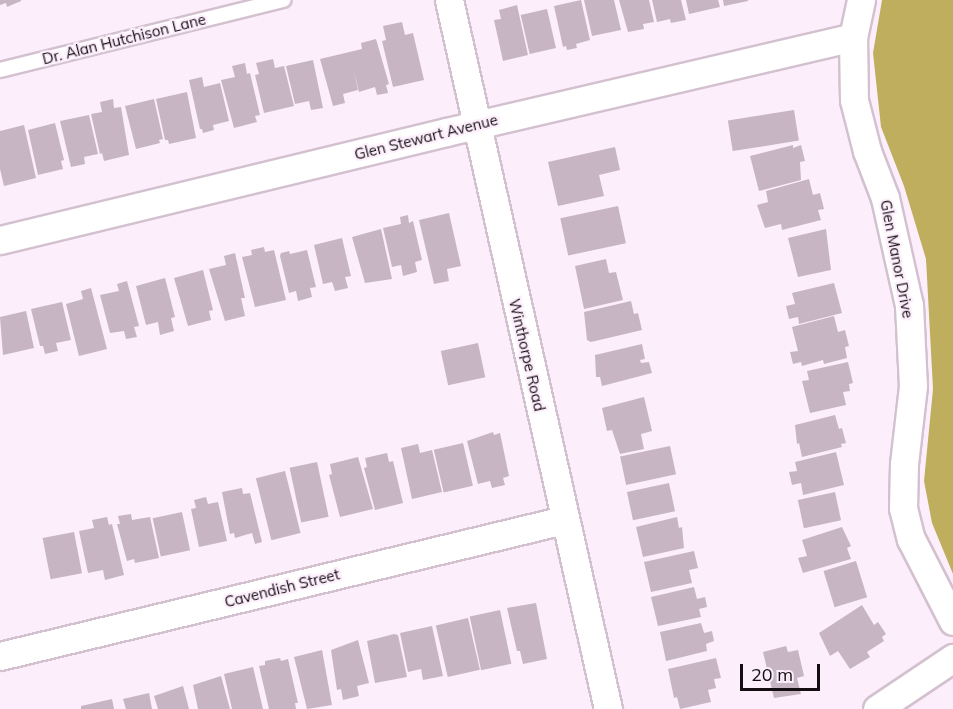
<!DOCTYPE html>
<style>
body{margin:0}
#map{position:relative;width:953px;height:709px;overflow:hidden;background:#fdeefb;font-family:Mulish,sans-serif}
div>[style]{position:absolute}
.forest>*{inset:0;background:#beae5e}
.building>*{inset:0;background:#c7b5c4;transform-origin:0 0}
.roads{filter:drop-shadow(2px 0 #d3c1d0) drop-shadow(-2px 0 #d3c1d0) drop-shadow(0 2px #d3c1d0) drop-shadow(0 -2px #d3c1d0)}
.lane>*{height:14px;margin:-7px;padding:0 7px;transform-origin:7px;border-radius:7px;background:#fff}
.street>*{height:27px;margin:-13.5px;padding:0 13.5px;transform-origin:13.5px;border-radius:13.5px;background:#fff}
span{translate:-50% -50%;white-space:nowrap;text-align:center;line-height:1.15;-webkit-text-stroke:4.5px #fdeefb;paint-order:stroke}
.street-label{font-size:15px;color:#140e13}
.scale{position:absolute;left:740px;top:664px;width:80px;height:27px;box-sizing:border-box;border:3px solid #140e13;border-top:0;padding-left:8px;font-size:18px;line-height:21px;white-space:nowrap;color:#140e13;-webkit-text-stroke:4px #fdeefb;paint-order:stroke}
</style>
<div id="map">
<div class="forest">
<div style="clip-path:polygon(882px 0,953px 0,953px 574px,932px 523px,924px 481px,933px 389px,926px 259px,904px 186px,881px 127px,873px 53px)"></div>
</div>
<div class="building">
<div style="clip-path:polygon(0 0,21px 0,21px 1px,7px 7px,6px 3px,0 5px)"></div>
<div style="clip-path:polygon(581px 0,590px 40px,576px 44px,577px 48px,567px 50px,566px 46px,563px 47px,554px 6px)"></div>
<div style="clip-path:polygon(584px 0,614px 0,621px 30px,592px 36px)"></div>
<div style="clip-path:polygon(619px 0,649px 0,654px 22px,643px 24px,644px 29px,628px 32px)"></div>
<div style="clip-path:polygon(652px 0,681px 0,686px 20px,671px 23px,670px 19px,657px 22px)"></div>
<div style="clip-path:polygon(686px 0,718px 0,720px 7px,689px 14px)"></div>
<div style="clip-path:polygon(723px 0,748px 0,748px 1px,724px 6px)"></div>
<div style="clip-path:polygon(517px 5px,528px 55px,503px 61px,494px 20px,501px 19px,499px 10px)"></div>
<div style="left:547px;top:9px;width:40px;height:27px;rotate:77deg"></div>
<div style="clip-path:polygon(402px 22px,405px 35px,413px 33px,424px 80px,393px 87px,382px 41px,386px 40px,383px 26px)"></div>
<div style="clip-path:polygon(376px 39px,389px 84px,386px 85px,388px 93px,377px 95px,375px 87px,359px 92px,354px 71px,358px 90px,343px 94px,345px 103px,333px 106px,320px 59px,362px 49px,361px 43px)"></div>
<div style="clip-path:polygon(273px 59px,275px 68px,284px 66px,294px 106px,264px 113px,255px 75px,259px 74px,256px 63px)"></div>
<div style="clip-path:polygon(313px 60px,323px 108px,311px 110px,309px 101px,295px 104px,286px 66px)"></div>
<div style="clip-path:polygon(245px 63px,247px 74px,250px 73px,260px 115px,255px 116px,257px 122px,234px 128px,221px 80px,235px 77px,232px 66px)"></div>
<div style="clip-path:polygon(202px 77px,204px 87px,220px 83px,229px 121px,213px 125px,214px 130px,203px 133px,202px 129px,200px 129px,189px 80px)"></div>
<div style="clip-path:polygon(187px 92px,196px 138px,169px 144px,168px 140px,165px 140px,156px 99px)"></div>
<div style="clip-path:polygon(113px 99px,114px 108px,121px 107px,129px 155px,104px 161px,102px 153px,100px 154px,91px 114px,102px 112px,100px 102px)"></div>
<div style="clip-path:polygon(154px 99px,163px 139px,159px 140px,160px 143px,136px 149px,125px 106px)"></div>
<div style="left:794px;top:110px;width:31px;height:67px;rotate:81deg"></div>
<div style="clip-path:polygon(89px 115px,98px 154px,84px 157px,85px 164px,71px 167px,60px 121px)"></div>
<div style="clip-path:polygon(55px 123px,64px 160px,61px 161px,63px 169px,38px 175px,28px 130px)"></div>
<div style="clip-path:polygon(24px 125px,36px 178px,4px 186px,0 169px,0 131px)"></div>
<div style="clip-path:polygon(793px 145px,793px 148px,801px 145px,805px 161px,800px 162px,801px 180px,759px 191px,750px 156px)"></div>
<div style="clip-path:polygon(615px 147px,620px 170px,599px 175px,604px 196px,558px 206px,548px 162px)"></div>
<div style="clip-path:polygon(809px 179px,813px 195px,820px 193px,824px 209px,818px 210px,821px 220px,782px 230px,781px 224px,765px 228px,757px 205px,768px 202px,766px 191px)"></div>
<div style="left:618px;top:206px;width:38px;height:59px;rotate:78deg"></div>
<div style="clip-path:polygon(449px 213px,461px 266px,447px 269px,449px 281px,434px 284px,419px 220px)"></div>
<div style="clip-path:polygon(408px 215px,409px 223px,413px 221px,422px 260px,415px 262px,417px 272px,403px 276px,401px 265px,392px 267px,383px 228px,401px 224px,400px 217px)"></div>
<div style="clip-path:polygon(381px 229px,392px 279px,365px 283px,352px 237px)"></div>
<div style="clip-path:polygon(826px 229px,831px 270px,798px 277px,788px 238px)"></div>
<div style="clip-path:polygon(342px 238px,351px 276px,345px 277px,348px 288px,335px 291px,332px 282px,323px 284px,314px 245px)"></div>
<div style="clip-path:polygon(264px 247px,265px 252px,274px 250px,286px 300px,255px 307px,242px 257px,252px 255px,251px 250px)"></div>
<div style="clip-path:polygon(307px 250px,316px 287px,310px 288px,312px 297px,298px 301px,296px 291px,289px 293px,280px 256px,281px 253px,289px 251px,290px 254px)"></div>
<div style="clip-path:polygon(235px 253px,245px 298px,241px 298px,245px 316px,225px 321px,209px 269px,226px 265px,224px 256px)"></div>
<div style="clip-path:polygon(606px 259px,609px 273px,616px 272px,623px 300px,584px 309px,575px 266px)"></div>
<div style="clip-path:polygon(203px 270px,213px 310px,209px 311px,211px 320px,188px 326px,174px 278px)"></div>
<div style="clip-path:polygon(165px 278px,175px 317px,171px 318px,174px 331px,160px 335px,158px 322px,146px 325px,136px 286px)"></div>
<div style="clip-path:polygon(127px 281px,139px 326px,134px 327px,137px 337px,126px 339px,124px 331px,110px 333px,100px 295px,119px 291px,117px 284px)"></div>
<div style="clip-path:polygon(834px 283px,842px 313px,799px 324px,798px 317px,789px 319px,786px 306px,795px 304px,792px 293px)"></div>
<div style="clip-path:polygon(91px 288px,107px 349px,79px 356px,66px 304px,83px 299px,81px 291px)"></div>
<div style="clip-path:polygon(631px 301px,634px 314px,638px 313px,642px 330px,591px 342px,587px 340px,584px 312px)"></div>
<div style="clip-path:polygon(62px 302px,71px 340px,56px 343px,58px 351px,45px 354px,43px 346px,40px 346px,31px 309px)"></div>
<div style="clip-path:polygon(26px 311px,34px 348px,3px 355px,0 317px)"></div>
<div style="clip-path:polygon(834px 316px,838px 332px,845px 330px,849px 346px,845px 347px,847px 358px,824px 364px,823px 360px,802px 366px,801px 362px,793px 364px,790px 352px,798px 351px,792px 327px)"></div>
<div style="left:478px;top:343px;width:35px;height:38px;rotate:78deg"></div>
<div style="clip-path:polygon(642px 344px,645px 359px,640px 360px,641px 363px,649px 362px,652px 373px,602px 386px,600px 377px,596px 377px,595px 355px)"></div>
<div style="clip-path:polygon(848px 362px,853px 383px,849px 384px,850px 391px,843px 392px,846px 405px,810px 413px,802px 381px,809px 380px,807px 371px)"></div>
<div style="clip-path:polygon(644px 397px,652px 431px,641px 434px,644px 449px,620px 454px,612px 430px,607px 431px,602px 408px)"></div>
<div style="clip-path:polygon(835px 415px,839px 429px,842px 428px,846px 443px,841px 444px,842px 447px,802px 457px,799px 443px,797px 444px,795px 425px)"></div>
<div style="clip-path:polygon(493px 432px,494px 435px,500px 433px,509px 476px,503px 478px,505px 485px,492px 488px,490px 481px,478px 484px,467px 441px)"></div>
<div style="left:463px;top:443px;width:44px;height:30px;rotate:77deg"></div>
<div style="clip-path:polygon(418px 444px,420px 453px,432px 450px,442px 492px,412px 499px,401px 448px)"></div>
<div style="left:670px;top:446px;width:29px;height:51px;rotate:78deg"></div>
<div style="clip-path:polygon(836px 452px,844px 485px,803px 495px,801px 483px,792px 485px,789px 472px,797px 471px,795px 462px)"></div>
<div style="clip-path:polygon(387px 453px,389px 462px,393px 461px,403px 503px,375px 510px,364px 468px,367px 467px,365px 458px)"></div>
<div style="clip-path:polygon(358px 457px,373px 509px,340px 517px,329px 475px,332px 474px,330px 464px)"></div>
<div style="left:317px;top:462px;width:56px;height:28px;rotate:78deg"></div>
<div style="left:285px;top:471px;width:64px;height:30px;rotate:76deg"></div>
<div style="left:669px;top:483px;width:29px;height:43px;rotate:78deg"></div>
<div style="clip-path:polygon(242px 488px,243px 494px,250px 493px,262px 542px,255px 544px,252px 533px,235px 538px,234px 533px,230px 534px,222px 492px)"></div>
<div style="left:835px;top:492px;width:29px;height:38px;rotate:78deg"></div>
<div style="clip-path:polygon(206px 497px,208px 504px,218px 502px,227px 541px,199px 547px,191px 509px,196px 508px,194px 500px)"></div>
<div style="left:182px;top:512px;width:39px;height:30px;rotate:78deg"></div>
<div style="clip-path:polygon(131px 514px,132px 520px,150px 517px,159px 558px,135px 563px,134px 559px,127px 561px,117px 524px,120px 524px,118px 516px)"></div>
<div style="clip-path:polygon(107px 517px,109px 525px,112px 524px,124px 575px,105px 580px,103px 570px,88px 573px,79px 531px,94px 528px,92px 520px)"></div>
<div style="clip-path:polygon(677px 517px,679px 528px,682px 527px,684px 548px,643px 557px,636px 527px)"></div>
<div style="clip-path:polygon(842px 527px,851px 546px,847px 548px,851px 559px,803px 573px,798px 558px,807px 556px,802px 540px)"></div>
<div style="left:74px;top:532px;width:42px;height:32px;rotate:79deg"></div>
<div style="clip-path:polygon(694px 551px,698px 568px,689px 570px,692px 583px,651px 592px,644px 562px)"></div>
<div style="left:856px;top:561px;width:38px;height:34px;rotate:73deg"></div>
<div style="clip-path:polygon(694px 587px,697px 599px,705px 597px,707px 607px,699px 609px,701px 617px,658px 626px,651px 597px)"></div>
<div style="clip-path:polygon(536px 603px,547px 659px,523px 664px,520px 651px,517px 651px,507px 608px)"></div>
<div style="clip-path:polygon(862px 605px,874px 625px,878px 622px,886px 634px,882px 637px,884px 641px,867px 652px,870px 657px,850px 669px,838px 651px,830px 656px,819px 633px)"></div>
<div style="left:500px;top:610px;width:55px;height:31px;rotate:78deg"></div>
<div style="left:468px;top:618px;width:53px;height:33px;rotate:77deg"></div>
<div style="clip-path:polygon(701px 623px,704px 633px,712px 631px,714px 641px,706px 644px,707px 651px,666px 661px,660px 632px)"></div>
<div style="clip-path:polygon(432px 626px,443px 676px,423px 680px,421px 669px,408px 672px,400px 633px)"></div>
<div style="clip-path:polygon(394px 634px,398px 635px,407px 677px,375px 683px,367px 641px)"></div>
<div style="clip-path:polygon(358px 640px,369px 683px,357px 686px,359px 696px,343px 700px,341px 689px,337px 690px,331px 650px)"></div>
<div style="clip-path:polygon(786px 646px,788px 652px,798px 650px,804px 676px,797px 678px,801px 694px,774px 698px,763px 652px)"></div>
<div style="clip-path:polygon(322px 650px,332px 705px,307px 709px,294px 657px)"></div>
<div style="clip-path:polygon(280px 658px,281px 661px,288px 659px,298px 703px,295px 703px,296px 709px,269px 709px,259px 666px,265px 665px,265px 661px)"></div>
<div style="clip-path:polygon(716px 658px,721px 678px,714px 679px,716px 688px,708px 690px,711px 702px,680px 709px,677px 697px,674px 698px,668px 669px)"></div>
<div style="clip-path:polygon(253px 667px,263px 709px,232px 709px,224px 674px)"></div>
<div style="clip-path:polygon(221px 676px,230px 709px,198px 709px,193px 685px)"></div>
<div style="clip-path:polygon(183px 686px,189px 709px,158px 709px,154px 696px)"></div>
<div style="clip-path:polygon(149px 693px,152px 709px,126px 709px,123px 699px)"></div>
<div style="clip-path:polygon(112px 699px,114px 709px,81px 709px,81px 706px)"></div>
</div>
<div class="roads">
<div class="lane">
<div style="left:0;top:70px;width:292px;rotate:-13.9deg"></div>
</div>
<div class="street">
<div style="left:449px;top:0;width:727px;rotate:77.36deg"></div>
<div style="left:861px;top:0;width:38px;rotate:102deg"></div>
<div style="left:853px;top:37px;width:63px;rotate:89.1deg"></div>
<div style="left:854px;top:100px;width:53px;rotate:75.7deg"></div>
<div style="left:867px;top:151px;width:50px;rotate:69deg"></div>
<div style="left:885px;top:198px;width:110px;rotate:77.4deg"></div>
<div style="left:909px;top:305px;width:81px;rotate:87.2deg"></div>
<div style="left:913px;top:386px;width:79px;rotate:96.6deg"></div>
<div style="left:904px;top:464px;width:44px;rotate:91.3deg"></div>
<div style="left:903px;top:508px;width:32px;rotate:76deg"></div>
<div style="left:911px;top:539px;width:92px;rotate:62.9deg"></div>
<div style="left:0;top:240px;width:459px;rotate:-13.6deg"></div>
<div style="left:446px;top:132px;width:418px;rotate:-13.1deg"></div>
<div style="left:0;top:656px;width:580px;rotate:-13.56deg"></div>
<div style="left:877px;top:709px;width:92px;rotate:-33.9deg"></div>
</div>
</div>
<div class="street-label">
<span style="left:124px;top:39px;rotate:-14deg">Dr. Alan Hutchison Lane</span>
<span style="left:426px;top:137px;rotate:-14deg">Glen Stewart Avenue</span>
<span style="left:897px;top:259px;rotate:79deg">Glen Manor Drive</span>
<span style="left:527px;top:355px;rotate:77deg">Winthorpe Road</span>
<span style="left:282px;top:588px;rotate:-14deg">Cavendish Street</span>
</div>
<div class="scale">20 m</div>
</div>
